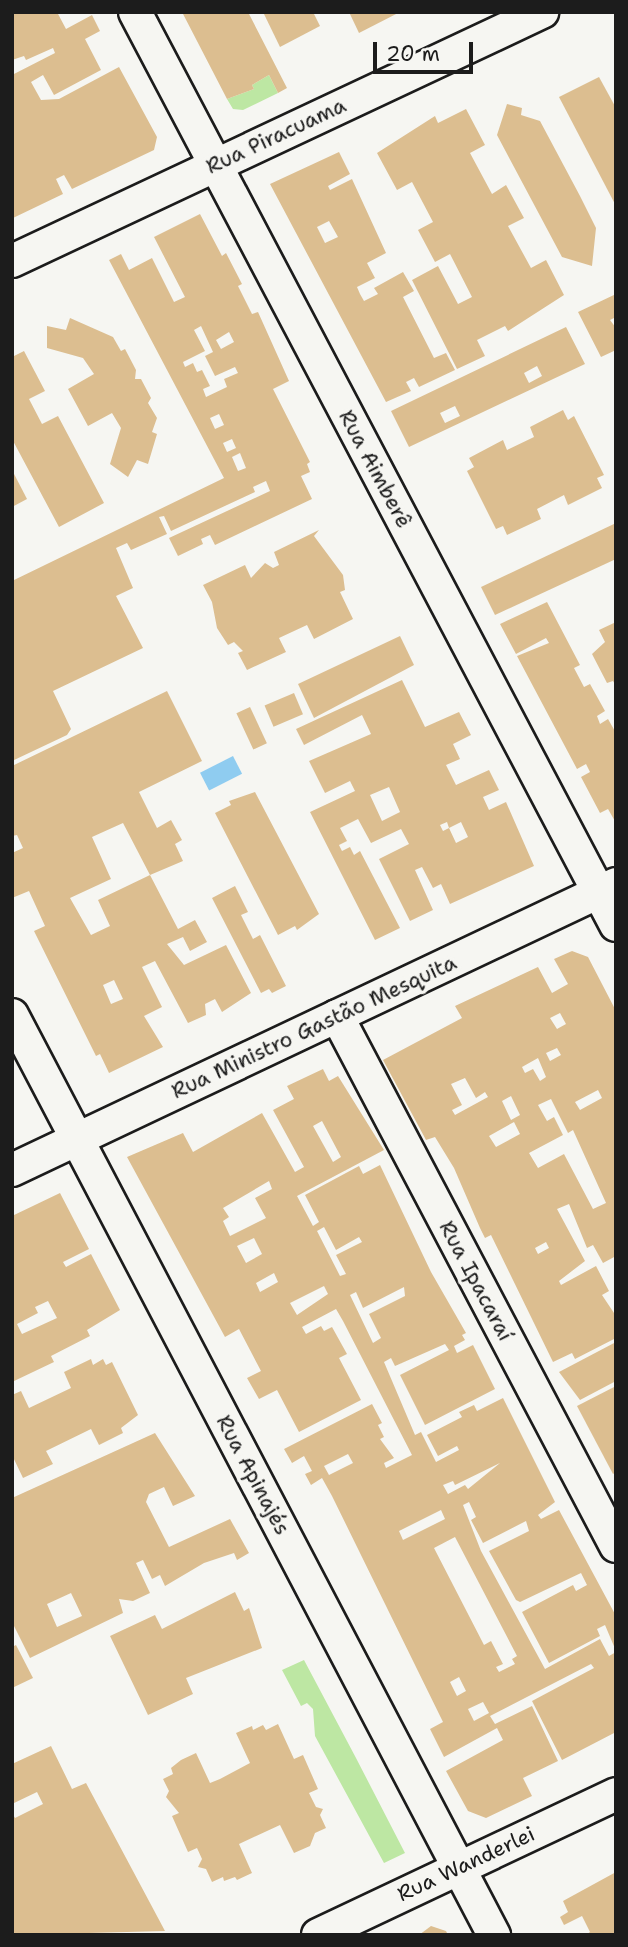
<!DOCTYPE html>
<meta charset="utf-8">
<style>
body{margin:0}
#map{position:relative;width:628px;height:1947px;overflow:hidden;background:#f6f6f2;font-family:"Shantell Sans",sans-serif}
div>[style]{position:absolute}
.green>*{inset:0;background:#bde7a3}
.water>*{inset:0;background:#8fccf0;transform-origin:0 0}
.building>*{inset:0;background:#dcbe90;transform-origin:0 0}
.roads{filter:drop-shadow(2px 0 #1c1c1c) drop-shadow(-2px 0 #1c1c1c) drop-shadow(0 2px #1c1c1c) drop-shadow(0 -2px #1c1c1c)}
.minor>*{height:32px;margin:-16px;padding:0 16px;transform-origin:16px;border-radius:16px;background:#f6f6f2}
span{translate:-50% -50%;white-space:nowrap;text-align:center;line-height:1.15;-webkit-text-stroke:7px #f6f6f2;paint-order:stroke}
.street-label{font-size:21px;color:#1c1c1c}
.frame{position:absolute;inset:0;border:14px solid #1c1c1c;pointer-events:none}
.scale{position:absolute;left:373px;top:42px;width:100px;height:32px;box-sizing:border-box;border:4px solid #1c1c1c;border-top:0;padding-left:9px;font-size:21px;line-height:24px;white-space:nowrap;color:#1c1c1c;-webkit-text-stroke:5px #f6f6f2;paint-order:stroke}
</style>
<div id="map">
<div class="green">
<div style="clip-path:polygon(269px 75px,278px 93px,243px 110px,233px 109px,227px 99px,254px 89px,252px 85px)"></div>
<div style="clip-path:polygon(304px 1660px,356px 1758px,405px 1853px,384px 1863px,315px 1736px,313px 1709px,307px 1703px,301px 1706px,282px 1670px)"></div>
</div>
<div class="water">
<div style="left:233px;top:756px;width:20px;height:37px;rotate:63deg"></div>
</div>
<div class="building">
<div style="clip-path:polygon(12px 12px,57px 12px,66px 29px,92px 15px,100px 31px,85px 39px,101px 70px,54px 95px,43px 75px,31px 82px,41px 100px,59px 99px,119px 67px,157px 137px,154px 150px,72px 189px,64px 175px,56px 179px,63px 194px,13px 218px,12px 75px,55px 53px,53px 48px,26px 60px,24px 56px,12px 60px)"></div>
<div style="clip-path:polygon(182px 12px,248px 12px,287px 88px,278px 93px,269px 75px,252px 85px,254px 89px,227px 99px)"></div>
<div style="clip-path:polygon(263px 12px,313px 12px,320px 26px,280px 47px)"></div>
<div style="clip-path:polygon(349px 12px,400px 12px,359px 33px)"></div>
<div style="clip-path:polygon(599px 77px,616px 108px,616px 206px,559px 97px)"></div>
<div style="clip-path:polygon(507px 104px,522px 108px,521px 115px,540px 121px,580px 196px,596px 228px,592px 266px,562px 257px,497px 135px)"></div>
<div style="clip-path:polygon(466px 109px,485px 145px,470px 153px,492px 194px,506px 185px,524px 218px,508px 226px,531px 268px,546px 260px,564px 295px,508px 331px,505px 326px,477px 340px,485px 356px,457px 369px,412px 280px,438px 266px,458px 304px,472px 297px,450px 254px,435px 262px,418px 230px,433px 222px,412px 182px,397px 190px,377px 153px,435px 116px,438px 123px)"></div>
<div style="clip-path:polygon(evenodd,339px 152px,350px 174px,328px 186px,330px 190px,352px 179px,386px 253px,367px 263px,375px 278px,357px 287px,360px 294px,364px 301px,378px 294px,374px 288px,403px 272px,414px 291px,403px 297px,434px 358px,446px 353px,455px 370px,419px 387px,414px 378px,406px 382px,411px 391px,386px 402px,270px 184px,339px 152px,329px 221px,338px 237px,325px 243px,317px 227px,329px 221px)"></div>
<div style="clip-path:polygon(evenodd,200px 214px,222px 256px,226px 253px,242px 284px,238px 286px,252px 314px,258px 312px,289px 381px,273px 389px,310px 462px,307px 464px,310px 472px,301px 476px,312px 499px,215px 545px,210px 535px,201px 539px,203px 544px,178px 556px,169px 538px,270px 491px,266px 481px,253px 487px,255px 492px,171px 531px,164px 516px,159px 517px,167px 534px,131px 550px,127px 543px,116px 548px,133px 588px,116px 596px,143px 648px,53px 691px,71px 729px,67px 735px,12px 761px,12px 581px,224px 478px,109px 260px,121px 254px,129px 270px,152px 258px,174px 302px,185px 297px,154px 237px,200px 214px,201px 326px,213px 352px,205px 356px,215px 376px,235px 367px,238px 373px,224px 379px,227px 387px,206px 397px,203px 389px,210px 386px,202px 370px,197px 372px,193px 363px,185px 367px,183px 362px,205px 351px,194px 330px,201px 326px,200px 214px,229px 332px,234px 342px,221px 349px,216px 340px,229px 332px,200px 214px,219px 414px,224px 425px,215px 429px,210px 418px,219px 414px,200px 214px,232px 439px,236px 448px,227px 452px,223px 443px,232px 439px,200px 214px,240px 453px,246px 468px,238px 471px,232px 457px,240px 453px)"></div>
<div style="clip-path:polygon(616px 294px,616px 317px,610px 320px,616px 328px,616px 350px,601px 357px,578px 312px)"></div>
<div style="clip-path:polygon(70px 318px,113px 337px,121px 351px,125px 349px,136px 370px,135px 379px,141px 379px,151px 398px,148px 403px,157px 418px,152px 432px,157px 434px,148px 464px,137px 460px,128px 477px,110px 464px,121px 428px,112px 413px,88px 426px,68px 389px,94px 374px,83px 358px,47px 348px,47px 326px,66px 330px)"></div>
<div style="clip-path:polygon(evenodd,566px 327px,585px 364px,409px 447px,391px 411px,566px 327px,537px 366px,542px 376px,529px 383px,524px 373px,537px 366px,566px 327px,455px 406px,460px 416px,445px 423px,440px 413px,455px 406px)"></div>
<div style="clip-path:polygon(24px 351px,45px 391px,29px 399px,42px 424px,58px 416px,104px 503px,59px 527px,12px 439px,12px 357px)"></div>
<div style="clip-path:polygon(563px 410px,568px 420px,574px 416px,604px 475px,597px 478px,602px 488px,568px 505px,564px 495px,537px 509px,541px 519px,507px 535px,503px 526px,496px 529px,467px 471px,474px 467px,469px 458px,503px 440px,507px 450px,534px 437px,530px 427px)"></div>
<div style="clip-path:polygon(12px 470px,27px 499px,12px 507px)"></div>
<div style="clip-path:polygon(616px 523px,616px 559px,495px 615px,481px 587px)"></div>
<div style="clip-path:polygon(319px 530px,314px 536px,343px 575px,345px 590px,340px 592px,353px 619px,314px 639px,307px 625px,279px 638px,286px 652px,247px 670px,238px 653px,243px 651px,234px 642px,228px 645px,217px 628px,212px 602px,203px 585px,245px 565px,251px 578px,265px 563px,273px 568px,279px 565px,274px 552px)"></div>
<div style="clip-path:polygon(547px 602px,580px 665px,574px 668px,584px 687px,590px 684px,605px 711px,597px 716px,600px 724px,608px 719px,616px 733px,616px 823px,608px 809px,600px 813px,581px 777px,590px 772px,586px 764px,577px 769px,517px 656px,549px 643px,546px 638px,516px 654px,500px 624px)"></div>
<div style="clip-path:polygon(616px 622px,616px 686px,613px 681px,607px 683px,592px 654px,605px 642px,599px 630px)"></div>
<div style="clip-path:polygon(400px 636px,414px 665px,314px 718px,298px 684px)"></div>
<div style="clip-path:polygon(evenodd,402px 680px,425px 727px,459px 712px,471px 735px,453px 744px,460px 759px,446px 765px,456px 785px,489px 770px,499px 790px,483px 797px,489px 810px,506px 802px,534px 866px,450px 904px,441px 884px,433px 888px,422px 867px,415px 870px,433px 910px,410px 921px,379px 859px,409px 844px,401px 829px,371px 843px,358px 819px,340px 828px,347px 841px,339px 845px,342px 851px,350px 847px,354px 855px,360px 851px,400px 928px,375px 940px,310px 812px,355px 791px,350px 781px,325px 793px,309px 761px,371px 734px,362px 715px,304px 745px,296px 729px,402px 680px,389px 787px,400px 812px,382px 821px,370px 795px,389px 787px,402px 680px,447px 822px,449px 828px,461px 822px,468px 837px,456px 843px,449px 828px,443px 831px,440px 825px,447px 822px)"></div>
<div style="clip-path:polygon(evenodd,167px 691px,202px 761px,139px 792px,157px 828px,171px 820px,182px 840px,175px 844px,183px 861px,150px 875px,178px 929px,195px 920px,207px 942px,190px 951px,183px 937px,167px 944px,184px 965px,226px 945px,251px 993px,222px 1012px,215px 999px,205px 1004px,206px 1015px,188px 1023px,155px 961px,142px 967px,162px 1007px,144px 1016px,163px 1047px,109px 1073px,100px 1054px,96px 1056px,34px 931px,45px 926px,29px 891px,12px 898px,12px 853px,23px 848px,17px 835px,12px 836px,12px 766px,167px 691px,123px 823px,150px 875px,98px 900px,110px 926px,91px 935px,70px 898px,111px 879px,92px 837px,123px 823px,167px 691px,114px 980px,123px 999px,111px 1004px,103px 985px,114px 980px)"></div>
<div style="left:294px;top:693px;width:23px;height:32px;rotate:67deg"></div>
<div style="left:250px;top:707px;width:40px;height:15px;rotate:65deg"></div>
<div style="clip-path:polygon(255px 792px,319px 914px,297px 930px,295px 926px,278px 935px,215px 813px,231px 805px,229px 801px)"></div>
<div style="clip-path:polygon(235px 886px,248px 912px,241px 915px,253px 939px,260px 935px,286px 986px,272px 993px,269px 989px,261px 993px,212px 898px)"></div>
<div style="clip-path:polygon(evenodd,572px 951px,588px 957px,616px 1011px,616px 1256px,603px 1263px,593px 1245px,587px 1248px,569px 1204px,557px 1209px,585px 1261px,559px 1281px,561px 1285px,596px 1266px,609px 1291px,602px 1295px,616px 1316px,616px 1338px,575px 1359px,572px 1353px,553px 1362px,491px 1235px,485px 1238px,480px 1228px,454px 1168px,435px 1137px,426px 1140px,383px 1060px,462px 1018px,455px 1006px,538px 967px,552px 993px,568px 984px,554px 959px,572px 951px,560px 1013px,566px 1024px,557px 1029px,550px 1018px,560px 1013px,572px 951px,557px 1048px,561px 1055px,550px 1061px,546px 1053px,557px 1048px,572px 951px,538px 1058px,546px 1077px,540px 1081px,533px 1069px,525px 1073px,522px 1067px,538px 1058px,572px 951px,465px 1078px,476px 1098px,485px 1092px,488px 1097px,455px 1115px,452px 1110px,462px 1105px,451px 1084px,465px 1078px,572px 951px,598px 1090px,602px 1098px,580px 1110px,575px 1102px,598px 1090px,572px 951px,511px 1096px,520px 1115px,511px 1120px,502px 1101px,511px 1096px,572px 951px,551px 1099px,568px 1133px,573px 1130px,606px 1203px,593px 1209px,564px 1154px,538px 1168px,529px 1153px,563px 1135px,554px 1117px,547px 1121px,538px 1105px,551px 1099px,572px 951px,514px 1122px,520px 1134px,496px 1147px,489px 1136px,514px 1122px,572px 951px,546px 1242px,549px 1248px,538px 1254px,535px 1248px,546px 1242px)"></div>
<div style="clip-path:polygon(evenodd,323px 1069px,329px 1081px,338px 1076px,384px 1150px,297px 1196px,313px 1226px,319px 1222px,305px 1195px,359px 1166px,363px 1174px,380px 1165px,431px 1272px,466px 1333px,462px 1335px,465px 1340px,454px 1346px,457px 1353px,473px 1345px,495px 1389px,425px 1425px,400px 1375px,449px 1350px,445px 1344px,395px 1366px,391px 1358px,384px 1362px,415px 1435px,421px 1432px,436px 1462px,459px 1450px,457px 1446px,438px 1456px,427px 1435px,462px 1417px,459px 1412px,474px 1405px,477px 1411px,503px 1398px,555px 1502px,538px 1515px,541px 1519px,559px 1510px,616px 1616px,616px 1651px,605px 1625px,597px 1629px,600px 1636px,549px 1663px,522px 1612px,573px 1585px,576px 1591px,587px 1585px,581px 1573px,520px 1602px,516px 1600px,489px 1551px,529px 1531px,526px 1521px,483px 1543px,471px 1520px,476px 1517px,469px 1502px,463px 1505px,481px 1551px,545px 1669px,600px 1639px,609px 1656px,616px 1652px,616px 1732px,562px 1760px,532px 1701px,594px 1668px,591px 1664px,490px 1716px,495px 1724px,532px 1706px,558px 1761px,523px 1778px,532px 1796px,486px 1818px,468px 1811px,446px 1771px,503px 1740px,497px 1728px,444px 1757px,430px 1729px,443px 1722px,332px 1496px,322px 1478px,311px 1485px,305px 1474px,312px 1471px,304px 1456px,292px 1463px,284px 1449px,372px 1404px,382px 1423px,378px 1425px,384px 1437px,380px 1439px,394px 1458px,384px 1463px,386px 1468px,412px 1455px,343px 1321px,336px 1309px,302px 1327px,306px 1334px,321px 1326px,324px 1331px,332px 1327px,347px 1354px,339px 1358px,361px 1400px,299px 1432px,277px 1390px,259px 1399px,247px 1378px,261px 1371px,239px 1329px,225px 1337px,127px 1157px,183px 1133px,193px 1152px,262px 1113px,295px 1172px,304px 1167px,273px 1110px,294px 1099px,287px 1086px,323px 1069px,322px 1121px,341px 1157px,333px 1162px,313px 1126px,322px 1121px,323px 1069px,269px 1181px,272px 1189px,255px 1198px,266px 1218px,230px 1236px,223px 1221px,229px 1217px,223px 1208px,269px 1181px,323px 1069px,324px 1227px,336px 1250px,359px 1237px,362px 1242px,336px 1255px,346px 1274px,340px 1276px,317px 1231px,324px 1227px,323px 1069px,254px 1238px,262px 1254px,246px 1263px,237px 1246px,254px 1238px,323px 1069px,274px 1273px,278px 1282px,260px 1292px,256px 1283px,274px 1273px,323px 1069px,324px 1286px,328px 1294px,297px 1315px,290px 1303px,324px 1286px,323px 1069px,404px 1287px,405px 1296px,369px 1314px,381px 1338px,373px 1343px,350px 1295px,356px 1292px,363px 1308px,404px 1287px,323px 1069px,348px 1454px,353px 1463px,329px 1475px,324px 1466px,348px 1454px,323px 1069px,500px 1463px,468px 1489px,465px 1485px,448px 1494px,443px 1485px,453px 1481px,455px 1485px,500px 1463px,323px 1069px,441px 1510px,445px 1519px,403px 1540px,399px 1531px,441px 1510px,323px 1069px,455px 1537px,517px 1656px,512px 1659px,515px 1664px,499px 1672px,496px 1667px,503px 1664px,491px 1641px,484px 1645px,434px 1548px,455px 1537px,323px 1069px,459px 1677px,466px 1691px,457px 1696px,450px 1682px,459px 1677px,323px 1069px,483px 1702px,489px 1713px,474px 1721px,468px 1709px,483px 1702px)"></div>
<div style="clip-path:polygon(evenodd,60px 1193px,89px 1249px,63px 1262px,66px 1267px,91px 1254px,120px 1310px,87px 1330px,90px 1336px,51px 1356px,54px 1362px,12px 1382px,12px 1216px,60px 1193px,48px 1301px,57px 1318px,22px 1334px,17px 1324px,38px 1313px,35px 1307px,48px 1301px)"></div>
<div style="clip-path:polygon(616px 1342px,616px 1381px,580px 1400px,559px 1372px)"></div>
<div style="clip-path:polygon(91px 1359px,93px 1365px,103px 1359px,106px 1365px,112px 1362px,138px 1415px,121px 1428px,123px 1433px,99px 1445px,91px 1429px,46px 1451px,53px 1464px,23px 1478px,12px 1455px,12px 1395px,21px 1391px,29px 1408px,71px 1388px,64px 1372px)"></div>
<div style="clip-path:polygon(616px 1386px,616px 1472px,613px 1474px,577px 1406px)"></div>
<div style="clip-path:polygon(evenodd,155px 1433px,195px 1496px,173px 1506px,164px 1487px,149px 1494px,146px 1502px,169px 1547px,230px 1519px,249px 1553px,237px 1560px,234px 1553px,204px 1563px,165px 1586px,160px 1575px,152px 1579px,143px 1560px,136px 1563px,150px 1593px,133px 1601px,119px 1599px,123px 1613px,30px 1658px,12px 1622px,12px 1498px,155px 1433px,71px 1593px,82px 1616px,57px 1627px,47px 1604px,71px 1593px)"></div>
<div style="clip-path:polygon(235px 1592px,244px 1611px,249px 1608px,262px 1648px,186px 1678px,193px 1694px,148px 1715px,110px 1636px,155px 1615px,162px 1629px)"></div>
<div style="clip-path:polygon(16px 1645px,33px 1678px,12px 1688px,12px 1647px)"></div>
<div style="clip-path:polygon(278px 1724px,294px 1759px,303px 1755px,318px 1789px,309px 1793px,316px 1807px,323px 1809px,320px 1815px,326px 1828px,315px 1833px,310px 1846px,294px 1853px,280px 1825px,239px 1844px,252px 1873px,237px 1880px,235px 1877px,224px 1881px,223px 1877px,212px 1882px,206px 1869px,198px 1867px,202px 1859px,197px 1848px,188px 1852px,172px 1816px,179px 1813px,166px 1797px,169px 1791px,163px 1779px,173px 1774px,171px 1768px,181px 1760px,196px 1753px,210px 1783px,220px 1779px,250px 1763px,236px 1733px,252px 1726px,253px 1730px,263px 1725px,266px 1730px)"></div>
<div style="clip-path:polygon(51px 1746px,72px 1789px,86px 1783px,165px 1931px,12px 1935px,12px 1813px,15px 1818px,43px 1804px,37px 1792px,12px 1804px,12px 1764px)"></div>
<div style="clip-path:polygon(616px 1872px,616px 1935px,586px 1935px,590px 1932px,582px 1916px,564px 1925px,560px 1917px,568px 1912px,563px 1901px)"></div>
<div style="clip-path:polygon(431px 1926px,446px 1931px,448px 1935px,419px 1935px)"></div>
</div>
<div class="roads">
<div class="minor">
<div style="left:135px;top:12px;width:1032px;rotate:62.22deg"></div>
<div style="left:12px;top:261px;width:586px;rotate:-25.16deg"></div>
<div style="left:12px;top:1015px;width:1039px;rotate:62.35deg"></div>
<div style="left:337px;top:1016px;width:599px;rotate:62.24deg"></div>
<div style="left:12px;top:1170px;width:668px;rotate:-25.34deg"></div>
<div style="left:318px;top:1935px;width:330px;rotate:-25.3deg"></div>
</div>
</div>
<div class="street-label">
<span style="left:276px;top:136px;rotate:-25deg">Rua Piracuama</span>
<span style="left:375px;top:469px;rotate:62deg">Rua Aimberê</span>
<span style="left:314px;top:1027px;rotate:-25deg">Rua Ministro Gastão Mesquita</span>
<span style="left:476px;top:1281px;rotate:62deg">Rua Ipacaraí</span>
<span style="left:253px;top:1475px;rotate:62deg">Rua Apinajés</span>
<span style="left:466px;top:1864px;rotate:-25deg">Rua Wanderlei</span>
</div>
<div class="frame"></div>
<div class="scale">20 m</div>
</div>
